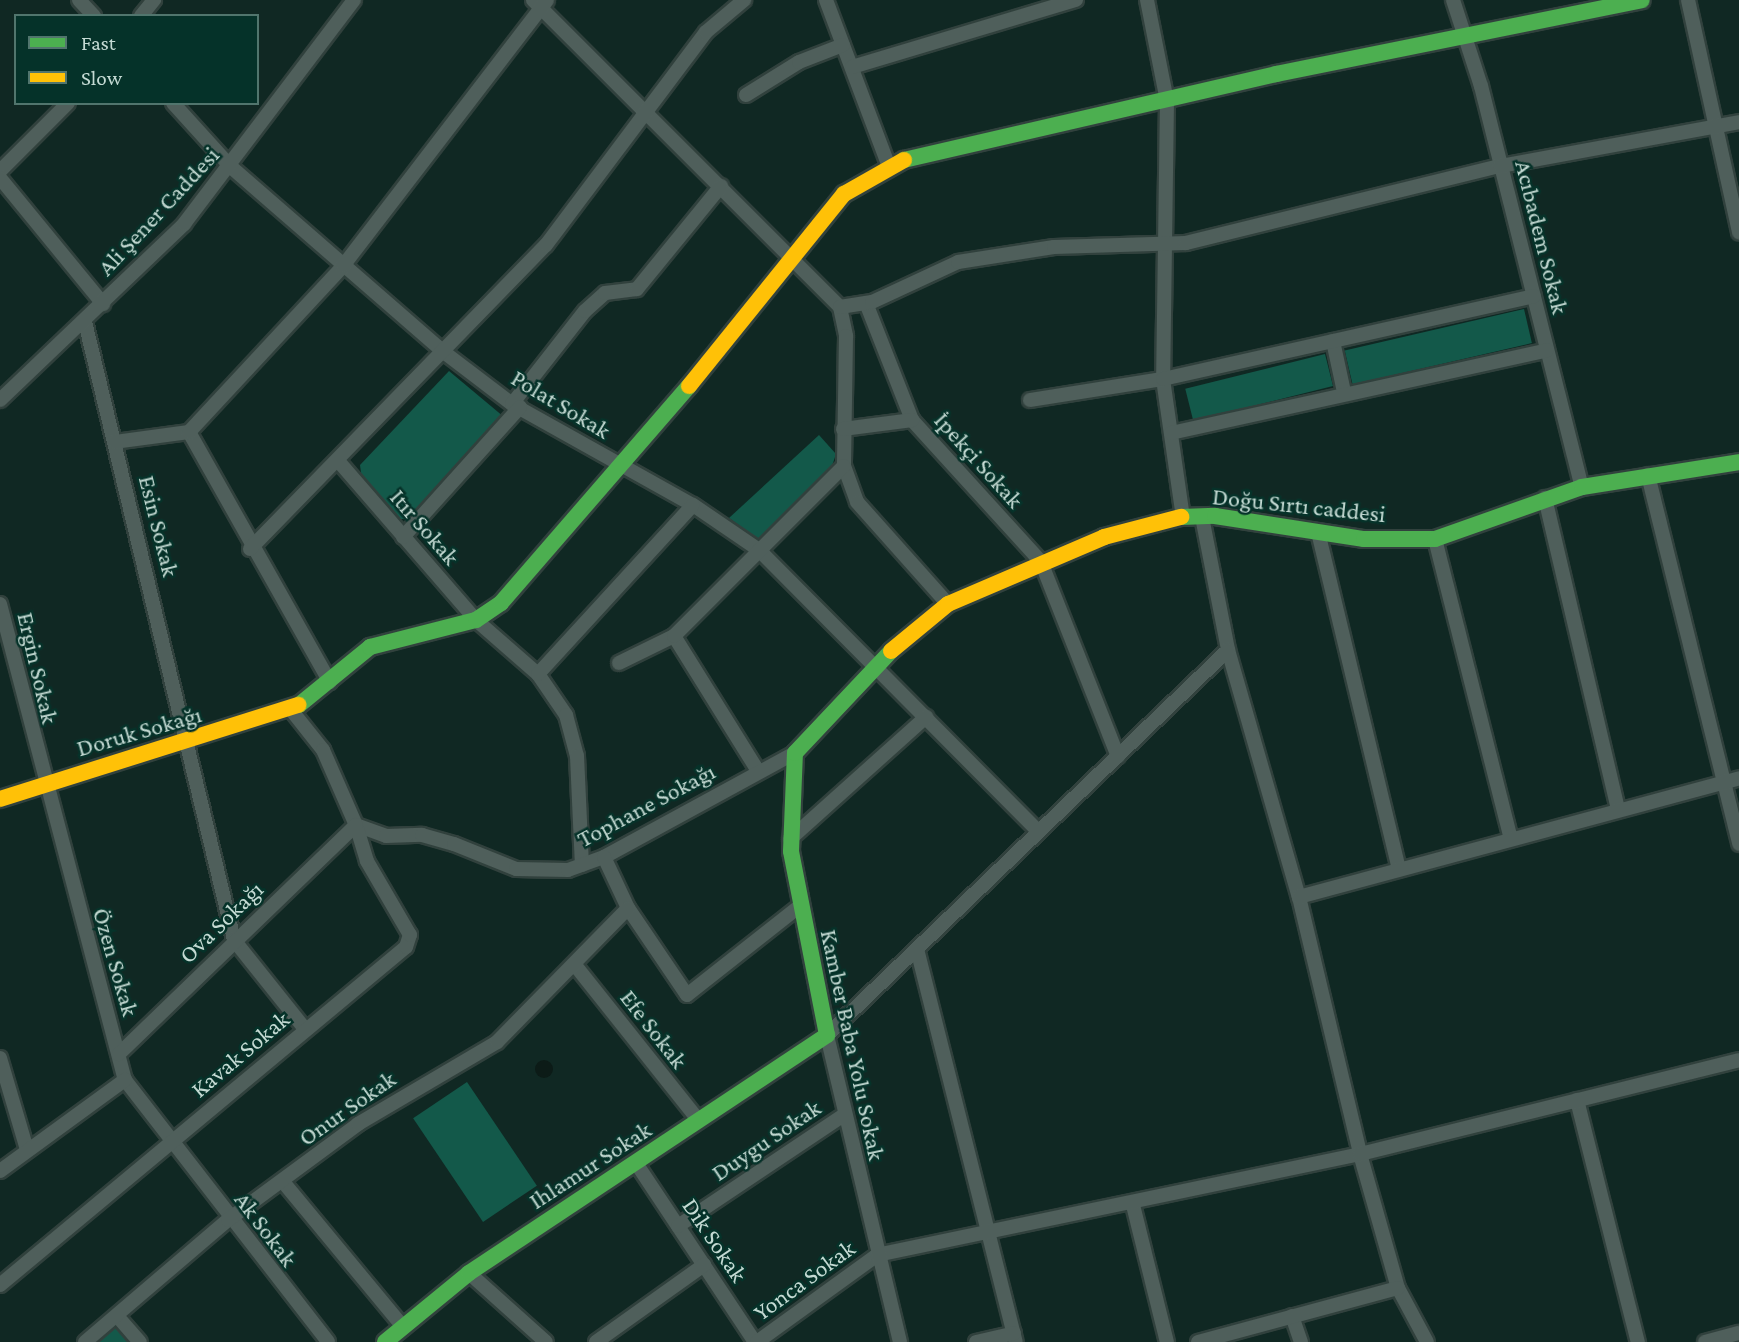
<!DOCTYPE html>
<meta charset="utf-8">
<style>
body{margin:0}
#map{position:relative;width:1739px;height:1342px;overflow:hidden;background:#102823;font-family:"Crimson Pro",serif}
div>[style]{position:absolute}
.green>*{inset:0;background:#13594a;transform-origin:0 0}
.water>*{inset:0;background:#0c1b17}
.round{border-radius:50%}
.roads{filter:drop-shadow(2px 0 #31413d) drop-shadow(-2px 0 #31413d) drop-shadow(0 2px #31413d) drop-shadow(0 -2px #31413d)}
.street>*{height:14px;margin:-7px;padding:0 7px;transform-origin:7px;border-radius:7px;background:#4f5f5b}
.fast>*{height:16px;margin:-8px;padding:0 8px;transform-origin:8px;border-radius:8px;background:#4caf50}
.slow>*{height:16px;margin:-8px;padding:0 8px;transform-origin:8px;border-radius:8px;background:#ffc107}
span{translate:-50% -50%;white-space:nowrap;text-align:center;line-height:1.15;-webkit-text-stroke:5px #053229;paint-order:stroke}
.street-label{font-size:24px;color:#c4dad3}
.legend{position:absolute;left:14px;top:14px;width:245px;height:91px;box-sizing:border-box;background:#053229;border:2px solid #51756d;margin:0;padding:9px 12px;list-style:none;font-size:21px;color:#c4dad3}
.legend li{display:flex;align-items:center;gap:14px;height:35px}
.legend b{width:35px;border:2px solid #51756d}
</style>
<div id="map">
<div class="green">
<div style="left:1524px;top:309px;width:35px;height:184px;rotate:77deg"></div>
<div style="left:1325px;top:354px;width:33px;height:144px;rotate:76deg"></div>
<div style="clip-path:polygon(449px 371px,504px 417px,410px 519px,400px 519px,362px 480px,360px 465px)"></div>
<div style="clip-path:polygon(819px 435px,836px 454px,832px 466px,759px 540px,729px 518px)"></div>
<div style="left:467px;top:1082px;width:125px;height:65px;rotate:56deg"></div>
<div style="clip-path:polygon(117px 1326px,130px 1342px,99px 1342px)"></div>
</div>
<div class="water">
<div class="round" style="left:535px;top:1060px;width:18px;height:18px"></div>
</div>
<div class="roads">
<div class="street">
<div style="left:79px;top:0;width:22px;rotate:47deg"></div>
<div style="left:533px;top:0;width:434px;rotate:45deg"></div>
<div style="left:840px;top:307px;width:30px;rotate:78deg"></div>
<div style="left:846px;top:336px;width:130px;rotate:90.9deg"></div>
<div style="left:844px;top:466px;width:38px;rotate:70deg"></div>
<div style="left:857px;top:502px;width:137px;rotate:48.3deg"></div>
<div style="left:826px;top:0;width:175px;rotate:69.3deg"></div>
<div style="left:1147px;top:0;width:103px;rotate:78.8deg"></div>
<div style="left:1167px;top:101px;width:278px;rotate:90.8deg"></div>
<div style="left:1163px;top:379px;width:140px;rotate:81.8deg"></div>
<div style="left:1453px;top:0;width:90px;rotate:72deg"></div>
<div style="left:1481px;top:86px;width:414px;rotate:75.9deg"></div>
<div style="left:1688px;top:0;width:238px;rotate:77.6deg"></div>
<div style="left:141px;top:16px;width:21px;rotate:-51deg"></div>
<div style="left:852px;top:67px;width:234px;rotate:-16.7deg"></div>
<div style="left:746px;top:95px;width:62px;rotate:-31.9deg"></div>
<div style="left:799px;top:62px;width:47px;rotate:-21.1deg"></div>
<div style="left:173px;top:103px;width:86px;rotate:47.8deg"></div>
<div style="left:231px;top:167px;width:284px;rotate:41deg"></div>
<div style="left:445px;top:353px;width:84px;rotate:37.3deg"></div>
<div style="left:512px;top:404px;width:207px;rotate:29.2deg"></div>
<div style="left:693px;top:505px;width:80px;rotate:34.3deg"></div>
<div style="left:759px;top:550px;width:397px;rotate:45.2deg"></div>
<div style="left:0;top:171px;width:96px;rotate:-45deg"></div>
<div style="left:0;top:178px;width:163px;rotate:50.7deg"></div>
<div style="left:866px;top:303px;width:126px;rotate:68.5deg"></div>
<div style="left:912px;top:420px;width:192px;rotate:47.7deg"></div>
<div style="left:1041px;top:562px;width:209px;rotate:68.4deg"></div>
<div style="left:840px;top:307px;width:32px;rotate:-9deg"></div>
<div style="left:872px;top:302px;width:95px;rotate:-24.9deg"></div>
<div style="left:958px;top:262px;width:97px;rotate:-8.9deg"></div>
<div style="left:1054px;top:247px;width:132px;rotate:-1.7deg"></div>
<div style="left:1186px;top:243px;width:323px;rotate:-13.8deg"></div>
<div style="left:1500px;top:166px;width:243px;rotate:-10.4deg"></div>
<div style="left:85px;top:322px;width:636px;rotate:76.44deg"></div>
<div style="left:234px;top:940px;width:114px;rotate:51.4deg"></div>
<div style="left:1333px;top:341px;width:52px;rotate:77.8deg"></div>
<div style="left:0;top:400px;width:255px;rotate:-43.7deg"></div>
<div style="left:184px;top:224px;width:281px;rotate:-52.8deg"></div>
<div style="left:1030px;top:400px;width:135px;rotate:-9deg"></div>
<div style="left:1163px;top:379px;width:380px;rotate:-12.6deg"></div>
<div style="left:512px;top:404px;width:118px;rotate:-51.9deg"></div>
<div style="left:585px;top:311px;width:27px;rotate:-42deg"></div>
<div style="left:605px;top:293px;width:32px;rotate:-7deg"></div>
<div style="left:637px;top:289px;width:133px;rotate:-50.8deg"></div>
<div style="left:843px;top:429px;width:70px;rotate:-7.4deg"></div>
<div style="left:189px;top:432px;width:287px;rotate:60.6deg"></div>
<div style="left:1171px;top:433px;width:385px;rotate:-12.4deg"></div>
<div style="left:115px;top:442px;width:75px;rotate:-7.7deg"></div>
<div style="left:189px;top:432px;width:226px;rotate:-47.1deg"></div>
<div style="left:343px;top:266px;width:335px;rotate:-52.5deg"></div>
<div style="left:340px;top:463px;width:208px;rotate:49.1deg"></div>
<div style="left:476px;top:620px;width:82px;rotate:41.1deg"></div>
<div style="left:538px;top:674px;width:50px;rotate:55.7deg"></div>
<div style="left:566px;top:715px;width:42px;rotate:75deg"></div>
<div style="left:577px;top:756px;width:109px;rotate:87.4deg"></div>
<div style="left:1648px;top:475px;width:380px;rotate:76.1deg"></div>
<div style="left:1545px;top:498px;width:320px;rotate:76.8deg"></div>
<div style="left:1202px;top:517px;width:136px;rotate:78.9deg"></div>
<div style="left:1228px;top:650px;width:257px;rotate:74deg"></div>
<div style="left:1299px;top:897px;width:264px;rotate:76.6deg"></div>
<div style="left:1360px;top:1154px;width:139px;rotate:74.2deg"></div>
<div style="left:1398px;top:1288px;width:61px;rotate:61.8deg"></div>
<div style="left:1318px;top:532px;width:347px;rotate:76.5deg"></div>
<div style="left:403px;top:537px;width:175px;rotate:-48deg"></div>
<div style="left:1435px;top:539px;width:309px;rotate:75.8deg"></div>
<div style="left:250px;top:549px;width:424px;rotate:-45.8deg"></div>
<div style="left:546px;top:245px;width:266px;rotate:-53.1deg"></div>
<div style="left:706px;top:32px;width:50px;rotate:-40.1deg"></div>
<div style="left:0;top:604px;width:492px;rotate:75.3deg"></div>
<div style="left:125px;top:1080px;width:331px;rotate:52.2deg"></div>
<div style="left:674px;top:636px;width:159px;rotate:58.1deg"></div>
<div style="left:619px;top:663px;width:61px;rotate:-26.1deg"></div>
<div style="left:674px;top:636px;width:240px;rotate:-45deg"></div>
<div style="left:538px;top:674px;width:229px;rotate:-47.5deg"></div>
<div style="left:292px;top:711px;width:50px;rotate:51.5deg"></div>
<div style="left:323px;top:750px;width:82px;rotate:66.3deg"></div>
<div style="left:356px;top:825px;width:32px;rotate:20deg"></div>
<div style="left:386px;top:836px;width:36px;rotate:-2deg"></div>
<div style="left:422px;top:835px;width:33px;rotate:16deg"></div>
<div style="left:454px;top:844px;width:67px;rotate:22deg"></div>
<div style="left:516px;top:869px;width:52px;rotate:1.1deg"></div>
<div style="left:568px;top:870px;width:38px;rotate:-20deg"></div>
<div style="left:604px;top:857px;width:217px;rotate:-28.6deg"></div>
<div style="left:790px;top:839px;width:183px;rotate:-41.9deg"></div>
<div style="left:604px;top:857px;width:56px;rotate:64.8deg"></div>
<div style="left:628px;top:908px;width:105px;rotate:55.9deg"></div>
<div style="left:687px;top:995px;width:145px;rotate:-38.3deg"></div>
<div style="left:1299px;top:897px;width:456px;rotate:-15.1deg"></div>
<div style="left:917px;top:949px;width:405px;rotate:75.9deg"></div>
<div style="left:575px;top:965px;width:199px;rotate:51.5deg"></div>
<div style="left:0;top:1058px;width:96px;rotate:73.6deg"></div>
<div style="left:1577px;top:1100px;width:250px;rotate:75.9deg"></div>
<div style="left:636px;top:1163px;width:215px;rotate:56.4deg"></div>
<div style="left:0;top:1171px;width:155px;rotate:-36.1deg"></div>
<div style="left:284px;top:1183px;width:187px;rotate:50.4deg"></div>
<div style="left:1133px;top:1205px;width:141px;rotate:76.1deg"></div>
<div style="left:678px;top:1226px;width:200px;rotate:-33.8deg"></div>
<div style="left:469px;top:1273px;width:103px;rotate:41.9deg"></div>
<div style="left:0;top:1285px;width:528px;rotate:-39.78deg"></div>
<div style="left:406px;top:947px;width:13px;rotate:-72deg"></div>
<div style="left:410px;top:935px;width:86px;rotate:-120.2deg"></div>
<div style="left:367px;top:861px;width:38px;rotate:-107deg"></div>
<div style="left:356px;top:825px;width:330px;rotate:136deg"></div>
<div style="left:1292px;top:1316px;width:28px;rotate:71deg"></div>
<div style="left:118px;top:1317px;width:33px;rotate:49deg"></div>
<div style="left:85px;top:1342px;width:188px;rotate:-40.5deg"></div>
<div style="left:228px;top:1220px;width:162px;rotate:-36.4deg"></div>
<div style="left:358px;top:1124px;width:161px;rotate:-30.5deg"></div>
<div style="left:497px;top:1042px;width:187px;rotate:-45.6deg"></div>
<div style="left:596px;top:1342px;width:133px;rotate:-35.5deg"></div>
<div style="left:757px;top:1342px;width:148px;rotate:-35.9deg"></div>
<div style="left:877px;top:1255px;width:493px;rotate:-11.8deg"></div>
<div style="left:1360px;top:1154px;width:390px;rotate:-13.9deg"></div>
<div style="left:900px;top:1342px;width:316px;rotate:-103.4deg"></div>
<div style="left:827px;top:1035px;width:556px;rotate:-43.83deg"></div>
<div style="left:976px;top:1342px;width:39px;rotate:-13deg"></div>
<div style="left:1198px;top:1342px;width:207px;rotate:-15.1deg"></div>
<div style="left:1705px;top:1342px;width:35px;rotate:-15deg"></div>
</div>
<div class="fast">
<div style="left:904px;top:160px;width:382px;rotate:-13deg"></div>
<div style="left:1276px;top:74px;width:373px;rotate:-11.4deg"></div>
<div style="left:1181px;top:517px;width:34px;rotate:-2deg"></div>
<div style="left:1215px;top:516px;width:151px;rotate:8.8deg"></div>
<div style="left:1364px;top:539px;width:71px"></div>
<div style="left:1435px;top:539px;width:156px;rotate:-19.5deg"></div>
<div style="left:1582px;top:487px;width:159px;rotate:-9deg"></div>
<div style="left:299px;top:705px;width:92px;rotate:-39.2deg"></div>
<div style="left:370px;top:647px;width:109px;rotate:-14.3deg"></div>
<div style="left:476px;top:620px;width:30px;rotate:-34deg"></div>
<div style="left:501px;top:603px;width:287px;rotate:-49.1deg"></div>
<div style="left:385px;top:1342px;width:109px;rotate:-39.4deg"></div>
<div style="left:469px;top:1273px;width:430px;rotate:-33.6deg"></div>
<div style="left:827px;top:1035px;width:187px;rotate:-101.1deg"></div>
<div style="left:791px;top:851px;width:98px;rotate:-87.7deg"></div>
<div style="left:795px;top:753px;width:140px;rotate:-46.7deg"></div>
</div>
<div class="slow">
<div style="left:689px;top:386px;width:247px;rotate:-51.1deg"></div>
<div style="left:844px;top:194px;width:69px;rotate:-29.5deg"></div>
<div style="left:891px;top:651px;width:74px;rotate:-39.5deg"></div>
<div style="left:948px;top:604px;width:170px;rotate:-23.2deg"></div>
<div style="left:1104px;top:537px;width:80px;rotate:-14.6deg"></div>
<div style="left:0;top:799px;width:313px;rotate:-17.5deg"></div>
</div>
</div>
<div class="street-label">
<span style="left:158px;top:211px;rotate:-47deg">Ali Şener Caddesi</span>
<span style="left:1542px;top:237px;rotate:76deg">Acıbadem Sokak</span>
<span style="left:561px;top:404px;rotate:31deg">Polat Sokak</span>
<span style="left:979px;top:460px;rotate:48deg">İpekçi Sokak</span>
<span style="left:1299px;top:505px;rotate:6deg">Doğu Sırtı caddesi</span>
<span style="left:159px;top:526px;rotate:76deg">Esin Sokak</span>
<span style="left:425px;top:527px;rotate:49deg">Itır Sokak</span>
<span style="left:38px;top:668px;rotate:77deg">Ergin Sokak</span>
<span style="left:139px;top:731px;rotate:-16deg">Doruk Sokağı</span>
<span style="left:646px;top:805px;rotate:-28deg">Tophane Sokağı</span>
<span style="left:221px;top:922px;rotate:-44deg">Ova Sokağı</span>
<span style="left:116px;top:962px;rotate:74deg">Özen Sokak</span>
<span style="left:654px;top:1029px;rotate:52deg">Efe Sokak</span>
<span style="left:853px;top:1045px;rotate:78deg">Kamber Baba Yolu Sokak</span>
<span style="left:240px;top:1054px;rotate:-40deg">Kavak Sokak</span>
<span style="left:347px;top:1108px;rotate:-35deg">Onur Sokak</span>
<span style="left:766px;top:1140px;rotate:-34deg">Duygu Sokak</span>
<span style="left:590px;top:1165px;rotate:-33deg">Ihlamur Sokak</span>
<span style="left:266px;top:1229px;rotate:53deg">Ak Sokak</span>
<span style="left:715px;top:1240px;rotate:56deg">Dik Sokak</span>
<span style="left:804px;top:1280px;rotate:-36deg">Yonca Sokak</span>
</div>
<ul class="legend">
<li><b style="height:9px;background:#4caf50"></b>Fast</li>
<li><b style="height:9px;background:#ffc107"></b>Slow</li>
</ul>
</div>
